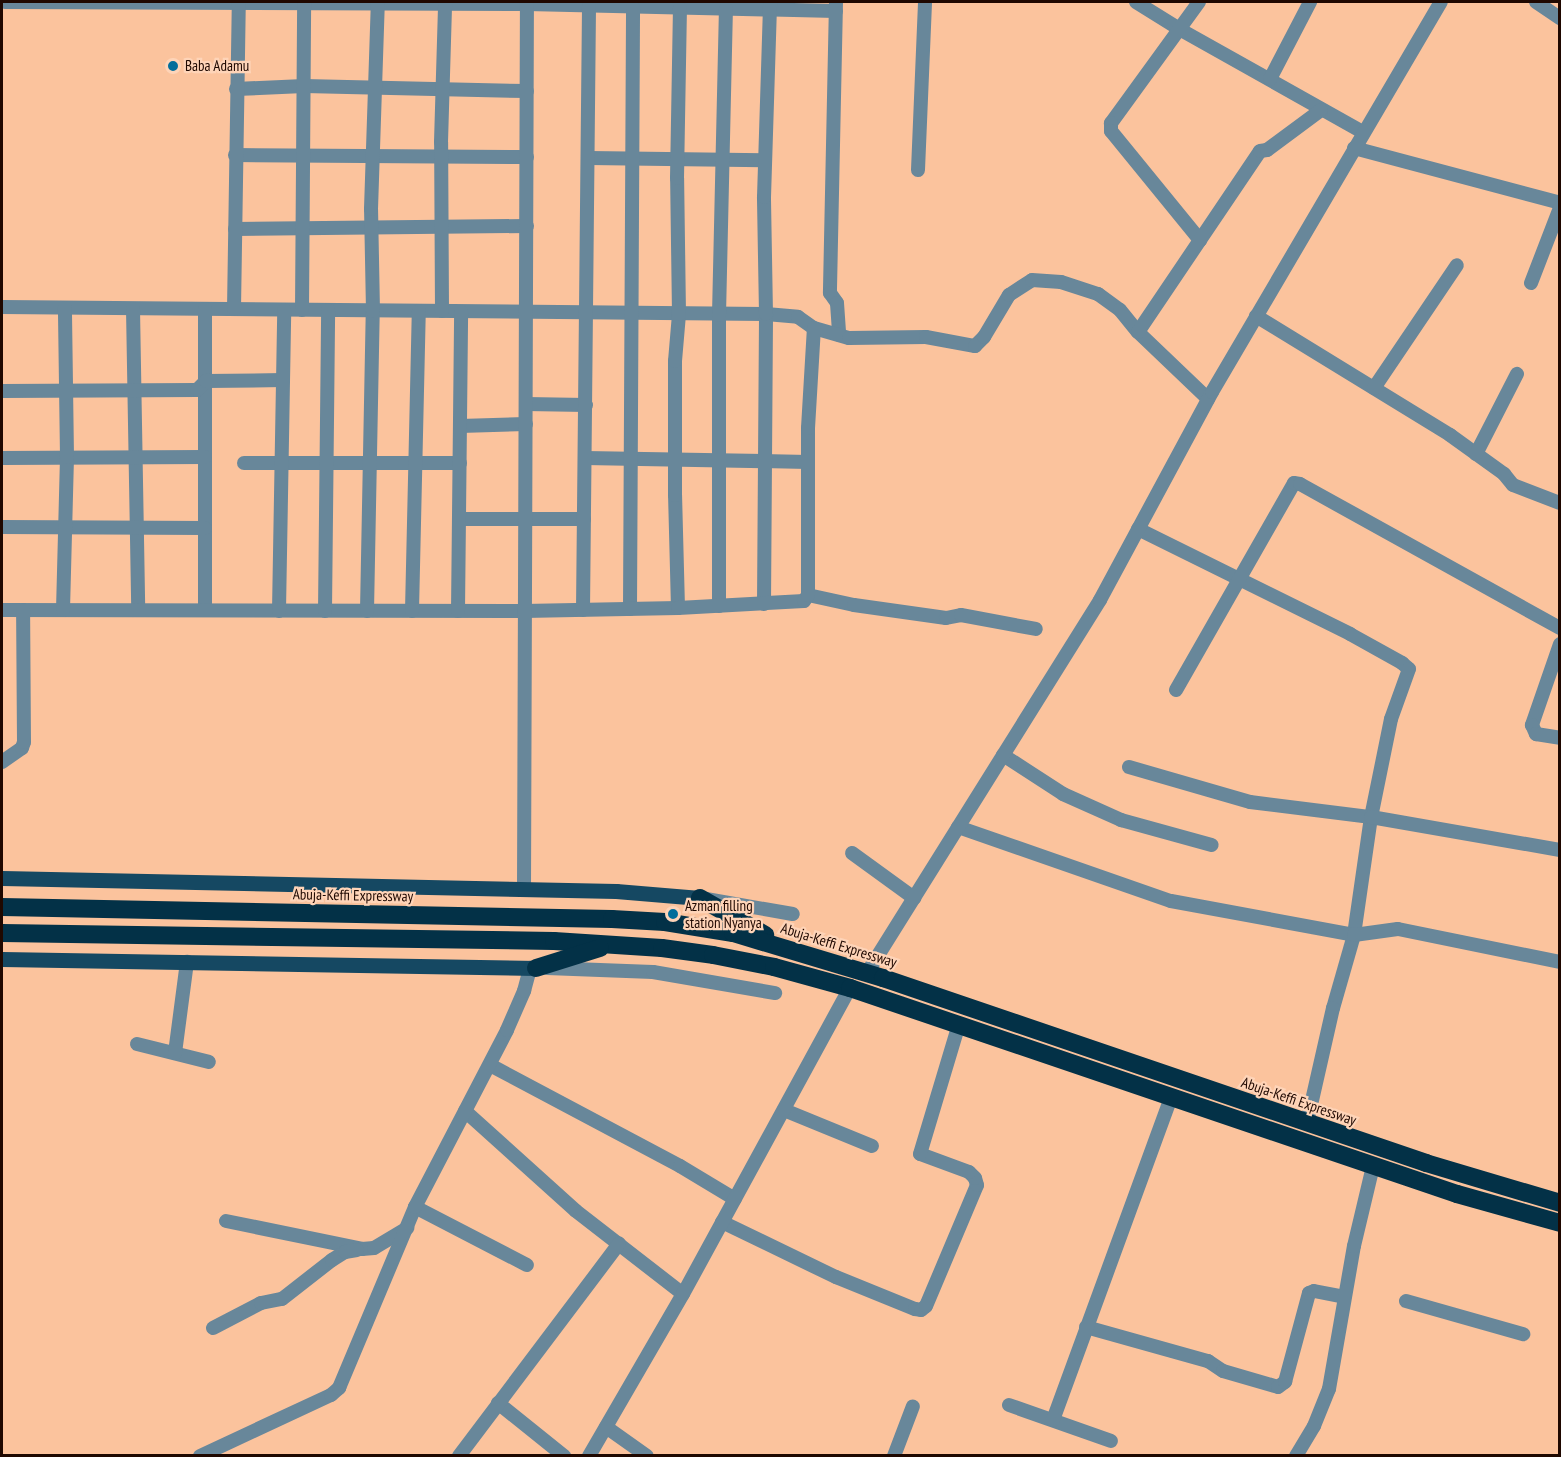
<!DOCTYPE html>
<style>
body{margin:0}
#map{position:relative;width:1561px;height:1457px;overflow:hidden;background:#fbc39d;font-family:"PT Sans Narrow",sans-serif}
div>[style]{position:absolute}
.minor>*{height:14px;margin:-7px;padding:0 7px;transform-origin:7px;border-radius:7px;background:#68879a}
.major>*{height:15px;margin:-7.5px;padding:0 7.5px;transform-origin:7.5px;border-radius:7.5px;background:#154862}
.highway>*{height:18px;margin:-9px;padding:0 9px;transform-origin:9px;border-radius:9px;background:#033147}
.dots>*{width:16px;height:16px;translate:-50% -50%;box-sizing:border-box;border:3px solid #fed4b8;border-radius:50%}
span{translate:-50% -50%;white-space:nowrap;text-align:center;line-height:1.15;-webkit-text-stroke:4.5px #fed4b8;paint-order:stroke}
.poi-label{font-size:15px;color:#1f0800}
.left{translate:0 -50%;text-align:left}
.street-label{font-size:15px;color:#1f0800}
.frame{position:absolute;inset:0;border:3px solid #1f0800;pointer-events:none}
</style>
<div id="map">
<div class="minor">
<div style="left:5px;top:2px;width:522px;rotate:0.22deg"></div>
<div style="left:527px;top:4px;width:309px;rotate:1.3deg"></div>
<div style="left:836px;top:2px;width:291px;rotate:91.2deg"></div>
<div style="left:830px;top:293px;width:12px;rotate:55deg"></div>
<div style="left:837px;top:303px;width:32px;rotate:86deg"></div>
<div style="left:1136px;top:2px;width:53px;rotate:31.9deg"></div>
<div style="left:1181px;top:30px;width:209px;rotate:29.3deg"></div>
<div style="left:1199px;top:2px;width:150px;rotate:126deg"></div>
<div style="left:1111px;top:123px;width:8px;rotate:90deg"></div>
<div style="left:1111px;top:131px;width:141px;rotate:50.8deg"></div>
<div style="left:1536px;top:2px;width:29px;rotate:34deg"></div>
<div style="left:1270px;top:79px;width:87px;rotate:-62.5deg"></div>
<div style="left:236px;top:89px;width:68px;rotate:-2.5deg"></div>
<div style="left:304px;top:86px;width:223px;rotate:1.3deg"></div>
<div style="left:1354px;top:148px;width:213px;rotate:14.9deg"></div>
<div style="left:235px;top:155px;width:292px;rotate:0.4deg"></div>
<div style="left:589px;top:158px;width:176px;rotate:0.7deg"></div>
<div style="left:918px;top:170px;width:168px;rotate:-87.6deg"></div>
<div style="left:235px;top:229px;width:292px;rotate:-0.6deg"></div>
<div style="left:1531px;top:283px;width:80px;rotate:-68.9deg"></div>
<div style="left:2px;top:307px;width:764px;rotate:0.52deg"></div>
<div style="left:766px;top:314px;width:32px;rotate:5deg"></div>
<div style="left:798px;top:317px;width:19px;rotate:35deg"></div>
<div style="left:814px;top:328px;width:36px;rotate:16deg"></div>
<div style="left:849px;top:338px;width:77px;rotate:-0.7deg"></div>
<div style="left:926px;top:337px;width:50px;rotate:10.4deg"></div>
<div style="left:975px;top:346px;width:13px;rotate:-45deg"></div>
<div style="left:984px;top:337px;width:49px;rotate:-59.2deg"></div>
<div style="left:1009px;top:295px;width:27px;rotate:-33deg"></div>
<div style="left:1032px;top:280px;width:29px;rotate:4deg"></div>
<div style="left:1061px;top:282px;width:39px;rotate:18deg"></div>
<div style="left:1098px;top:294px;width:27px;rotate:36deg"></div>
<div style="left:1120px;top:310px;width:28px;rotate:51deg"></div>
<div style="left:1138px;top:332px;width:97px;rotate:43.7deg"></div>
<div style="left:133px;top:309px;width:301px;rotate:89deg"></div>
<div style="left:205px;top:309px;width:301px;rotate:90deg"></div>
<div style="left:234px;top:309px;width:307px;rotate:-89.1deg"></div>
<div style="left:302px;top:310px;width:307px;rotate:-89.6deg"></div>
<div style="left:442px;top:311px;width:169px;rotate:-90.3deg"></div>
<div style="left:441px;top:142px;width:138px;rotate:-88.3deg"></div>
<div style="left:1256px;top:316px;width:228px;rotate:31.5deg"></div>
<div style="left:1450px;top:435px;width:67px;rotate:35.8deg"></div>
<div style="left:1504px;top:474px;width:14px;rotate:51deg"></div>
<div style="left:1513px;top:485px;width:50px;rotate:21deg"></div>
<div style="left:1138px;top:332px;width:218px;rotate:-56deg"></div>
<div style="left:1260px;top:151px;width:7px;rotate:-8deg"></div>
<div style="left:1267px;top:150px;width:67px;rotate:-36.5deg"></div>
<div style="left:1374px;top:388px;width:148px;rotate:-56deg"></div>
<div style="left:2px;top:391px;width:195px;rotate:-0.3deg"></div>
<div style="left:197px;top:390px;width:13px;rotate:-45deg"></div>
<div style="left:206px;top:381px;width:77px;rotate:-0.7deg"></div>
<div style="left:526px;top:404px;width:60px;rotate:1deg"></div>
<div style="left:460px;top:426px;width:66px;rotate:-1.7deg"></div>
<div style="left:1476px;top:454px;width:90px;rotate:-62.9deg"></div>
<div style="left:2px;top:458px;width:203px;rotate:-0.3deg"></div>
<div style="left:585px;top:458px;width:223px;rotate:1deg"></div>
<div style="left:244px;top:463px;width:216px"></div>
<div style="left:459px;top:519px;width:125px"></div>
<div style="left:2px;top:527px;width:203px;rotate:0.3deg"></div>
<div style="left:1138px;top:529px;width:237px;rotate:26.3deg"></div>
<div style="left:1350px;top:634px;width:60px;rotate:29.1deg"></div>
<div style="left:1402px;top:663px;width:9px;rotate:41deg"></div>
<div style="left:1409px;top:669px;width:53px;rotate:109.8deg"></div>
<div style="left:1391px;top:719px;width:100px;rotate:101.5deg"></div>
<div style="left:1371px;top:817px;width:119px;rotate:98.2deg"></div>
<div style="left:1354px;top:935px;width:76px;rotate:106deg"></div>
<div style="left:1333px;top:1008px;width:117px;rotate:102.8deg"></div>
<div style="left:808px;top:595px;width:47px;rotate:12.3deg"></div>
<div style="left:854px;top:605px;width:93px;rotate:8deg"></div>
<div style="left:946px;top:618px;width:15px;rotate:-11deg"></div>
<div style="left:961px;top:615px;width:76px;rotate:10.6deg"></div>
<div style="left:764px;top:604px;width:290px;rotate:-89.6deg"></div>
<div style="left:766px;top:314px;width:117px;rotate:-91deg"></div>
<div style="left:764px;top:197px;width:194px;rotate:-88.2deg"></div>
<div style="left:719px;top:606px;width:291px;rotate:-90deg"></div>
<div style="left:719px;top:315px;width:306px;rotate:-88.7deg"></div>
<div style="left:678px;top:608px;width:113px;rotate:-91.5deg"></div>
<div style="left:675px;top:495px;width:134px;rotate:-90deg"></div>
<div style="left:675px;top:361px;width:47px;rotate:-85.1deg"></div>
<div style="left:679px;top:314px;width:136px;rotate:-90.8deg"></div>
<div style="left:677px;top:178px;width:170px;rotate:-89deg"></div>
<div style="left:630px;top:609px;width:601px;rotate:-89.71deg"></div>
<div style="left:2px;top:610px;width:522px;rotate:0.11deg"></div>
<div style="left:524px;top:611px;width:154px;rotate:-1.1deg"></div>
<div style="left:678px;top:608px;width:126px;rotate:-3.2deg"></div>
<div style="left:804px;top:601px;width:7px;rotate:-56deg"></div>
<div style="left:808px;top:595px;width:167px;rotate:-90deg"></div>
<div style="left:808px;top:428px;width:100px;rotate:-86.6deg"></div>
<div style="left:63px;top:610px;width:153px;rotate:-88.5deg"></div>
<div style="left:67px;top:457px;width:149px;rotate:-90.8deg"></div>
<div style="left:583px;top:610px;width:604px;rotate:-89.43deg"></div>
<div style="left:279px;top:611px;width:301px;rotate:-89deg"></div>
<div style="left:325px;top:611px;width:301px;rotate:-89.4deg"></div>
<div style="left:367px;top:611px;width:300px;rotate:-88.9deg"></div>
<div style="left:373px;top:311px;width:102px;rotate:-91.1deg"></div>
<div style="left:371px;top:209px;width:206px;rotate:-88.1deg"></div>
<div style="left:412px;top:611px;width:300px;rotate:-88.7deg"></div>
<div style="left:458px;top:611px;width:299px;rotate:-89.4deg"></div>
<div style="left:1560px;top:644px;width:86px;rotate:109.1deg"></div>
<div style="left:1532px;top:725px;width:10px;rotate:66deg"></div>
<div style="left:1536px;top:734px;width:24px;rotate:9deg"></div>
<div style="left:1176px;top:690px;width:238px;rotate:-60.3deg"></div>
<div style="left:1294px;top:483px;width:6px;rotate:9deg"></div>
<div style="left:1300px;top:484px;width:297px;rotate:29deg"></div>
<div style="left:1003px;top:755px;width:72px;rotate:33deg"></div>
<div style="left:1063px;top:794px;width:64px;rotate:24.1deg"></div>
<div style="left:1121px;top:820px;width:94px;rotate:15.4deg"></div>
<div style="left:2px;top:762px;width:24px;rotate:-35deg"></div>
<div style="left:22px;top:748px;width:6px;rotate:-72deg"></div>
<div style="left:24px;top:742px;width:132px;rotate:-90.4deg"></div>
<div style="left:1129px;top:767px;width:126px;rotate:16.1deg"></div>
<div style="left:1250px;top:802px;width:122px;rotate:7.1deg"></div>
<div style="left:1371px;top:817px;width:192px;rotate:9.9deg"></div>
<div style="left:958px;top:827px;width:225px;rotate:19.2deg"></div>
<div style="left:1171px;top:901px;width:186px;rotate:10.5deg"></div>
<div style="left:1354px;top:935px;width:44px;rotate:-7.8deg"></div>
<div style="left:1398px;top:929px;width:165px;rotate:11.5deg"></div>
<div style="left:852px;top:853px;width:77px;rotate:36deg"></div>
<div style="left:524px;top:889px;width:887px;rotate:-89.81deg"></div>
<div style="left:706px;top:899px;width:88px;rotate:9.8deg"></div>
<div style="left:547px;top:968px;width:106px;rotate:2.2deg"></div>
<div style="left:653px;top:972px;width:124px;rotate:9.8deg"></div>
<div style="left:867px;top:973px;width:440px;rotate:-58deg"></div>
<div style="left:1100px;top:600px;width:236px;rotate:-61.7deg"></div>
<div style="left:1212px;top:392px;width:452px;rotate:-59.6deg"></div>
<div style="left:137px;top:1044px;width:74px;rotate:14deg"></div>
<div style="left:175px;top:1053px;width:92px;rotate:-82.5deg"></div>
<div style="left:490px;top:1065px;width:215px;rotate:28deg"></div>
<div style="left:680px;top:1166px;width:64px;rotate:31deg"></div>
<div style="left:784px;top:1110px;width:95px;rotate:22.2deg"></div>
<div style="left:465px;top:1111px;width:149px;rotate:42deg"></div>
<div style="left:576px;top:1211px;width:135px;rotate:37.8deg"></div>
<div style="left:415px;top:1207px;width:126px;rotate:27.4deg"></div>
<div style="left:226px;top:1221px;width:139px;rotate:11.6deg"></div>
<div style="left:362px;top:1249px;width:12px;rotate:-5deg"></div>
<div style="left:374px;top:1248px;width:39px;rotate:-31deg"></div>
<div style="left:722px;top:1222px;width:127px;rotate:25.8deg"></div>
<div style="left:836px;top:1277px;width:85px;rotate:22.1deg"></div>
<div style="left:915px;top:1309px;width:6px;rotate:9deg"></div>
<div style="left:921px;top:1310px;width:6px;rotate:-39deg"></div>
<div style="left:926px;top:1306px;width:131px;rotate:-67.1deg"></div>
<div style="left:977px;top:1185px;width:7px;rotate:-106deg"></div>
<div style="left:975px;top:1178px;width:8px;rotate:-135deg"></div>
<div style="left:969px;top:1172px;width:52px;rotate:-159.8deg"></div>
<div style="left:920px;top:1154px;width:136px;rotate:-73.3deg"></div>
<div style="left:1406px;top:1301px;width:122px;rotate:15.8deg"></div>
<div style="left:1086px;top:1327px;width:127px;rotate:15.6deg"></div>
<div style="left:1208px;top:1361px;width:18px;rotate:34deg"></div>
<div style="left:1223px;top:1371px;width:57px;rotate:16.2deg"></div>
<div style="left:1278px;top:1387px;width:9px;rotate:-36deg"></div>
<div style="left:1285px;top:1382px;width:92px;rotate:-74.9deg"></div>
<div style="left:1309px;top:1293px;width:5px;rotate:-22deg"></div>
<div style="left:1314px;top:1291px;width:31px;rotate:11deg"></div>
<div style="left:213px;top:1328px;width:54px;rotate:-27.5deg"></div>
<div style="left:261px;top:1303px;width:21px;rotate:-11deg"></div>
<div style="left:282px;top:1299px;width:63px;rotate:-38deg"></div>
<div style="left:332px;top:1260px;width:15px;rotate:-32deg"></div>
<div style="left:345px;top:1252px;width:12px;rotate:-9deg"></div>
<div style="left:498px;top:1403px;width:85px;rotate:38.8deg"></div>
<div style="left:1009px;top:1405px;width:108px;rotate:19.4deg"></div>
<div style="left:1053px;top:1420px;width:344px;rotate:-69.9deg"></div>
<div style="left:606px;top:1427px;width:50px;rotate:35.3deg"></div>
<div style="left:200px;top:1456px;width:145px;rotate:-25deg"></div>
<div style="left:331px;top:1395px;width:11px;rotate:-41deg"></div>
<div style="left:339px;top:1388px;width:196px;rotate:-67.2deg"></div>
<div style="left:415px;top:1207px;width:199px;rotate:-62.5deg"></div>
<div style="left:507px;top:1030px;width:43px;rotate:-66.4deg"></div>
<div style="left:524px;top:991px;width:24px;rotate:-75deg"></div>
<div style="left:459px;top:1456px;width:266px;rotate:-53deg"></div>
<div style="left:589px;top:1456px;width:187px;rotate:-59.9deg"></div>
<div style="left:683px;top:1294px;width:349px;rotate:-61.4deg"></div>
<div style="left:894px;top:1456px;width:53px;rotate:-69.2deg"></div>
<div style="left:1296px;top:1456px;width:35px;rotate:-59deg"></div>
<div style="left:1314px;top:1426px;width:40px;rotate:-68deg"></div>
<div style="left:1329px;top:1389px;width:145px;rotate:-80.1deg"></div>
<div style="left:1354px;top:1246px;width:82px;rotate:-76.6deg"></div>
</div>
<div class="major">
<div style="left:2px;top:878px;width:614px;rotate:1.21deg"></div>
<div style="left:616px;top:891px;width:84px;rotate:4.8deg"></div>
<div style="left:2px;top:959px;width:534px;rotate:0.97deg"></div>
</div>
<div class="highway">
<div style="left:700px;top:898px;width:75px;rotate:29.6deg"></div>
<div style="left:2px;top:907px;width:610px;rotate:1.13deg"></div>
<div style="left:612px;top:919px;width:53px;rotate:3.2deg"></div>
<div style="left:665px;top:922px;width:69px;rotate:9.2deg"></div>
<div style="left:733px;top:933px;width:157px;rotate:16.7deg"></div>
<div style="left:883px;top:978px;width:574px;rotate:18.81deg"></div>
<div style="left:1426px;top:1163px;width:140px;rotate:16.6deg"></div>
<div style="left:2px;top:933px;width:552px;rotate:0.83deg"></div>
<div style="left:554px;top:941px;width:108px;rotate:3.7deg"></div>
<div style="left:662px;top:948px;width:51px;rotate:7.8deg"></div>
<div style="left:713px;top:955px;width:62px;rotate:11.1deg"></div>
<div style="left:774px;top:967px;width:79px;rotate:15.4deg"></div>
<div style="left:850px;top:988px;width:641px;rotate:18.75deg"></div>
<div style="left:1457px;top:1194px;width:107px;rotate:15.7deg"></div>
<div style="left:536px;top:968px;width:67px;rotate:-17.4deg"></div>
</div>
<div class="dots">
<div style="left:173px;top:66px;background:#036e9b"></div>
<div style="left:673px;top:914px;background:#036e9b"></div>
</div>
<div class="poi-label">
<span class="left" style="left:185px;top:66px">Baba Adamu</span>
<span class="left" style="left:685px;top:914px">Azman filling<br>station Nyanya</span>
</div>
<div class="street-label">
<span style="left:353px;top:895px;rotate:1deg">Abuja-Keffi Expressway</span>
<span style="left:839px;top:945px;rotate:17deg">Abuja-Keffi Expressway</span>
<span style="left:1299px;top:1101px;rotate:19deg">Abuja-Keffi Expressway</span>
</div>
<div class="frame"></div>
</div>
